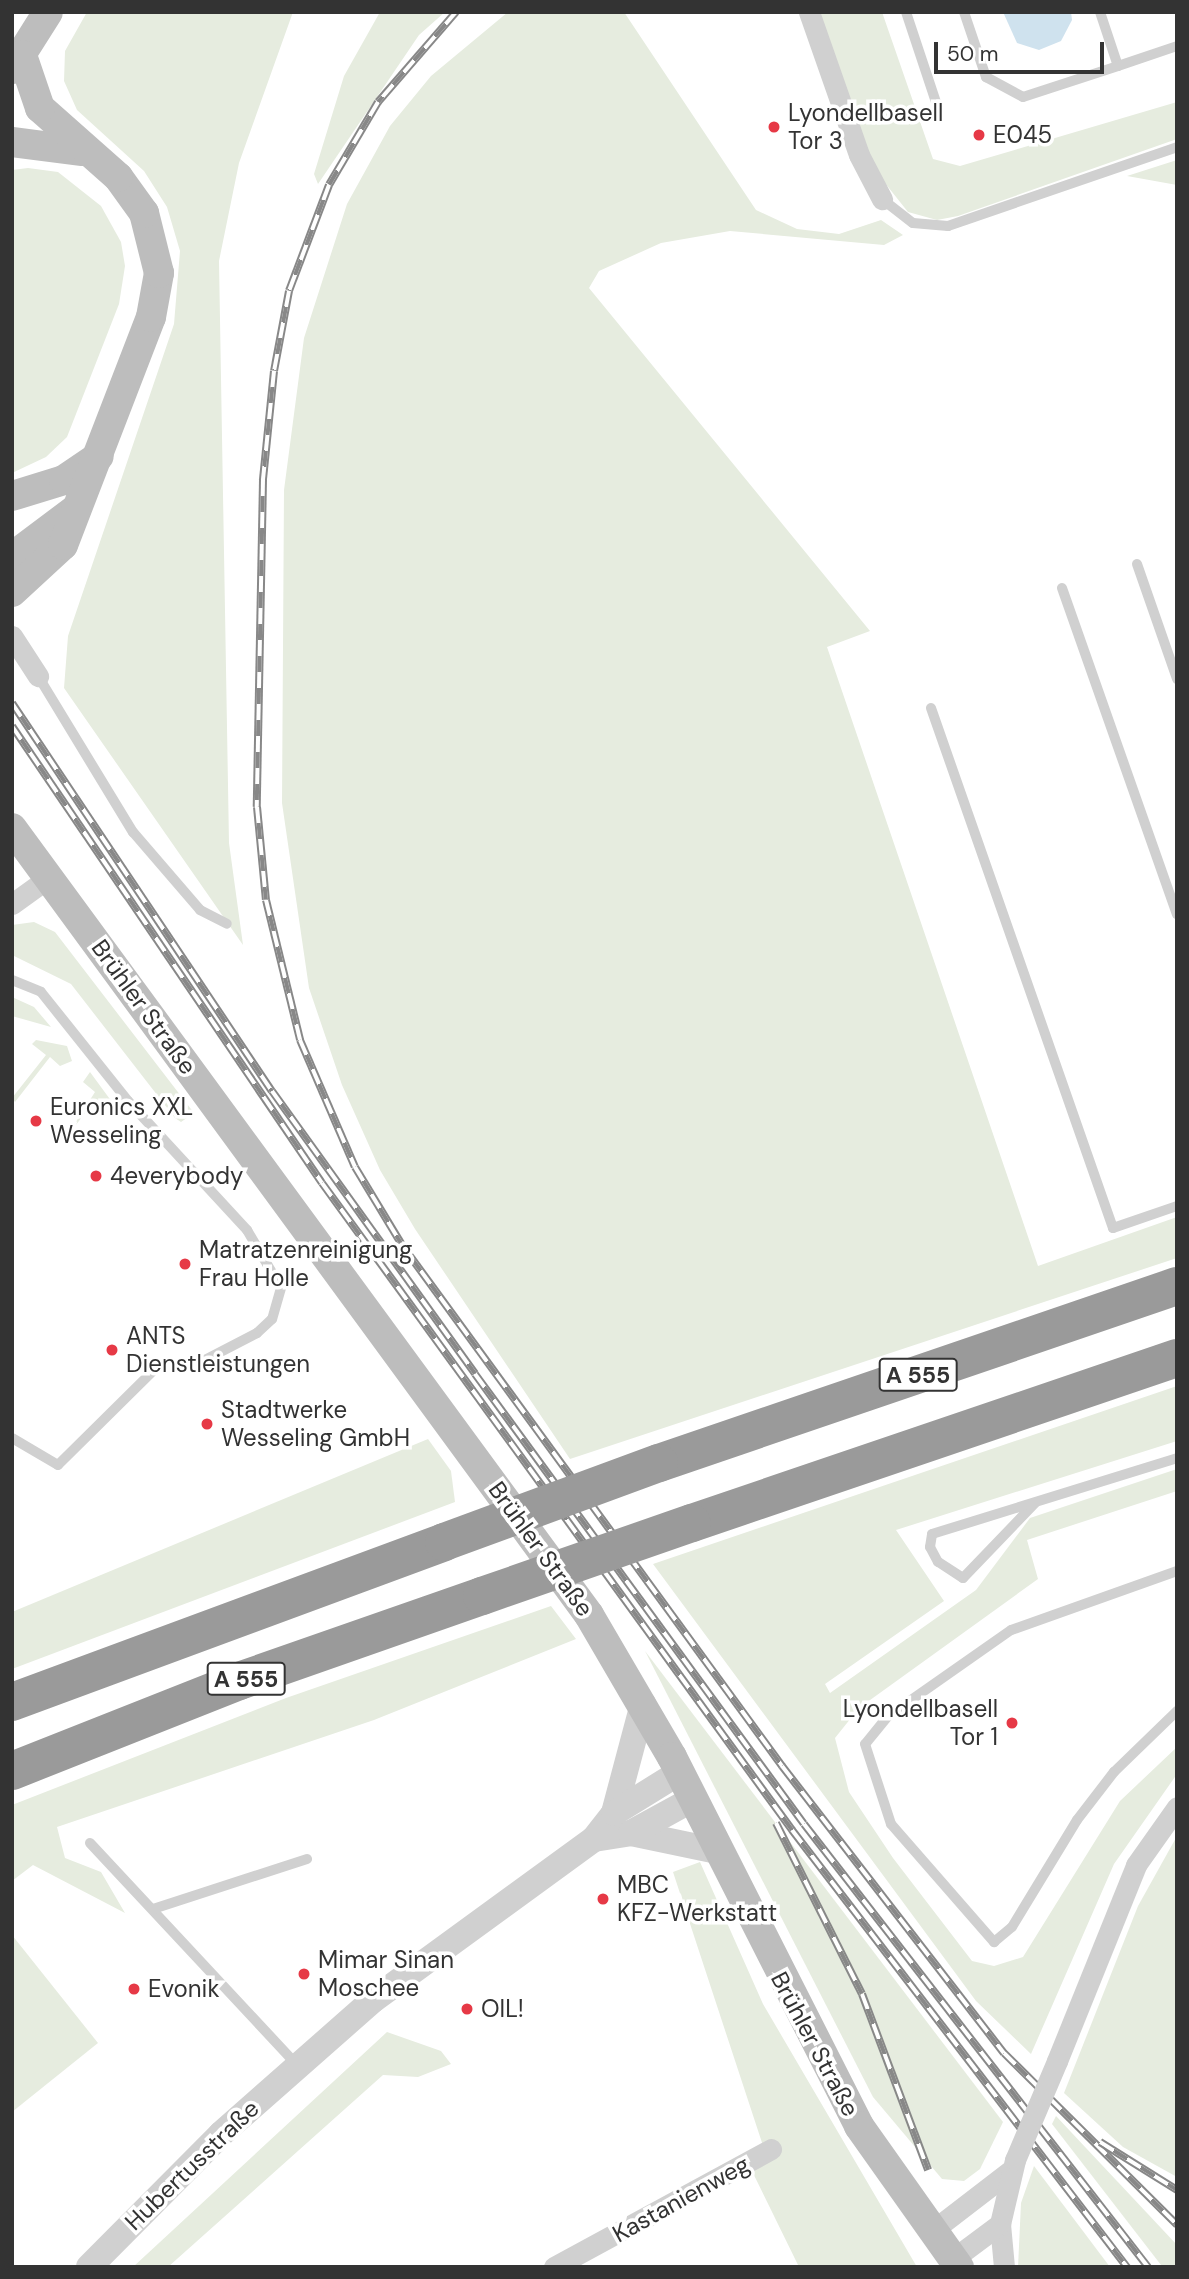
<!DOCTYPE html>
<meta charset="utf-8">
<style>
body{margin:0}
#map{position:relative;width:1189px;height:2279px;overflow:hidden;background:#fff;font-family:"DM Sans",sans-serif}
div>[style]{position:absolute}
.green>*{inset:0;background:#e6ecdf}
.water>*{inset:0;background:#cfe2ee}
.service>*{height:10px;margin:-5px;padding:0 5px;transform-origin:5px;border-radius:5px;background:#d0d0d0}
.minor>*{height:21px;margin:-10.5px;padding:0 10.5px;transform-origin:10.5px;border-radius:10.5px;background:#d0d0d0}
.tertiary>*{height:26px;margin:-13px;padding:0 13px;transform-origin:13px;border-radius:13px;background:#d0d0d0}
.secondary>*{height:30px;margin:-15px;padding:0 15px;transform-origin:15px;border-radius:15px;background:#bdbdbd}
.motorway>*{height:38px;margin:-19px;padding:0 19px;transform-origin:19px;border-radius:19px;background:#9a9a9a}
.rail>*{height:8px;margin-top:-4px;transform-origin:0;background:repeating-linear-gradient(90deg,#fff 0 16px,#888 0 32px);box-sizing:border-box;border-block:2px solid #888}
.minor-bridge>*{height:21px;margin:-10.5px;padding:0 10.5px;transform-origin:10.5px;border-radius:10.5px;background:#d0d0d0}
.motorway-bridge>*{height:38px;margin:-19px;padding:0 19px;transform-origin:19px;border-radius:19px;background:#9a9a9a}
.dots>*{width:19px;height:19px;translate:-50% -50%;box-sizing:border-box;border:4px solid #fff;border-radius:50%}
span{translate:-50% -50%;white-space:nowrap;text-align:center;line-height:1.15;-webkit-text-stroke:7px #fff;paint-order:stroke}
.shield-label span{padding:2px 5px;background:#fff;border:2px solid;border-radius:5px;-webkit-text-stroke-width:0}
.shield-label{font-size:23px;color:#333;font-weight:700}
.poi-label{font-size:24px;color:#333}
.left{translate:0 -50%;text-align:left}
.right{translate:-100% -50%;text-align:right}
.street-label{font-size:24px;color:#333}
.frame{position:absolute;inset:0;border:14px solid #333;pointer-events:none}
.scale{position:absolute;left:934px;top:42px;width:170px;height:32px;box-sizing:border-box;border:4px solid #333;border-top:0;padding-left:9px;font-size:21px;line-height:24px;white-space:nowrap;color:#333;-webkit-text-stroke:5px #fff;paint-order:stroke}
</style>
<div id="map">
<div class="green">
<div style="clip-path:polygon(87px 12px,293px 12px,239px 163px,219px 261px,229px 843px,243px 945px,64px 688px,68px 636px,174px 324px,180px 251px,167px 207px,144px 171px,77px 110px,64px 81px,65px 51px)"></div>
<div style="clip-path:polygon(380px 12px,445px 12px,419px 35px,318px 184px,314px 174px,344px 76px)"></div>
<div style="clip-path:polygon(508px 12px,624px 12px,756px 210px,797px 229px,839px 234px,881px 220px,903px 235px,884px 245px,730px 231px,661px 243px,599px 271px,589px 288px,870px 631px,827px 647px,1038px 1266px,1177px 1217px,1177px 1258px,570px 1459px,415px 1229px,380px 1170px,342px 1085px,309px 988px,282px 803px,284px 490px,304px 338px,347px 204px,390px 126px,431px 76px)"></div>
<div style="clip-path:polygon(817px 12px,882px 12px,933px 159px,960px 166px,1177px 102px,1177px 139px,958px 216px,937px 220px,908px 212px,873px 168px)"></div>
<div style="clip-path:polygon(1177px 160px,1177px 185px,1127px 176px)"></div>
<div style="clip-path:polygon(28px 168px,58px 172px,101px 206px,121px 242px,125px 266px,119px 304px,67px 437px,46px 457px,12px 473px,12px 170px)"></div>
<div style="clip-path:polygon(34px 922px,55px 932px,194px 1113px,181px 1122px,175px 1118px,71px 984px,12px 955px,12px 925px)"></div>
<div style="clip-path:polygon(12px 997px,34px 1007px,51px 1027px,12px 1016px)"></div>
<div style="clip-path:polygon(36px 1040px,67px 1046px,72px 1061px,60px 1066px,50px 1057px,15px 1102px,12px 1098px,46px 1055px,32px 1044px)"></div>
<div style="clip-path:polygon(90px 1072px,112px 1102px,107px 1109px,96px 1099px,65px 1139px,95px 1092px,83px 1082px)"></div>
<div style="clip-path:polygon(1177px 1386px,1177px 1441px,896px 1530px,944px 1601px,825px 1684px,830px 1693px,976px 1590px,1030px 1518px,1177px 1469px,1177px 1491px,1027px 1540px,1038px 1579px,859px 1708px,835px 1738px,849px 1792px,893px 1858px,972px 1961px,994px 1966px,1023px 1957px,1120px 1801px,1177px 1747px,1177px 1774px,1114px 1864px,1031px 2054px,976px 2001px,653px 1564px)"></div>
<div style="clip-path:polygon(428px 1439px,451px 1471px,455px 1502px,12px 1669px,12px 1612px)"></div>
<div style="clip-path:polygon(551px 1606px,576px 1639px,374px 1720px,57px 1827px,65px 1858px,101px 1872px,125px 1913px,33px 1865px,12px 1881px,12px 1805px,286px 1698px)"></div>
<div style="clip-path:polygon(645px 1651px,1003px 2122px,980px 2169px,964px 2181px,942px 2179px,873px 2097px)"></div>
<div style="clip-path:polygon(1177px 1836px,1177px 2177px,1123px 2147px,1064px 2093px,1138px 1906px)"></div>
<div style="clip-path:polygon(700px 1862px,763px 2004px,917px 2267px,799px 2267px,750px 2167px,767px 2158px,673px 1872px)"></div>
<div style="clip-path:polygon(12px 1935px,98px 2043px,12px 2112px)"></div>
<div style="clip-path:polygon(387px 2032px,441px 2051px,451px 2064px,418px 2077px,383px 2075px,168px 2267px,133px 2267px)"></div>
<div style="clip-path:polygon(1056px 2116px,1177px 2245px,1177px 2267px,1161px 2265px,1052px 2124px)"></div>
<div style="clip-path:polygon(1034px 2166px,1110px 2267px,1018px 2267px,1021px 2203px)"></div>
</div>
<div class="water">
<div style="clip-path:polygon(1003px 12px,1071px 12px,1072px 20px,1061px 41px,1039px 50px,1017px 43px)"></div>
</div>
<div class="service">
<div style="left:906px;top:12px;width:101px;rotate:71.6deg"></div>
<div style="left:964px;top:12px;width:69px;rotate:71.3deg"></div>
<div style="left:986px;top:77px;width:42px;rotate:28.4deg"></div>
<div style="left:1023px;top:97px;width:100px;rotate:-18.1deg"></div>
<div style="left:1100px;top:12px;width:57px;rotate:71.6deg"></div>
<div style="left:1118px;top:66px;width:62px;rotate:-18.7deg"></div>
<div style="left:882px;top:199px;width:39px;rotate:38deg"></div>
<div style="left:913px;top:223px;width:35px;rotate:5deg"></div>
<div style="left:948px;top:226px;width:242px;rotate:-19deg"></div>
<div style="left:1137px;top:564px;width:122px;rotate:70.8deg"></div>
<div style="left:1062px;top:588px;width:346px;rotate:70.6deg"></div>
<div style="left:38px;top:676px;width:183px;rotate:58.7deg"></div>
<div style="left:133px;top:832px;width:103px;rotate:49.3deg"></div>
<div style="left:200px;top:910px;width:30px;rotate:27deg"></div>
<div style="left:931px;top:708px;width:551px;rotate:70.71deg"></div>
<div style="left:1113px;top:1228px;width:68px;rotate:-19deg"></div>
<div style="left:12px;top:980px;width:31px;rotate:22deg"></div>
<div style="left:41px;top:992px;width:139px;rotate:51.4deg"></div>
<div style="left:128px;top:1101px;width:176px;rotate:47.3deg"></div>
<div style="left:247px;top:1230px;width:67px;rotate:59.6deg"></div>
<div style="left:281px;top:1288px;width:32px;rotate:106deg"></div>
<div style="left:272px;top:1319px;width:21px;rotate:137deg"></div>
<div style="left:257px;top:1333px;width:63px;rotate:152.6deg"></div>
<div style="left:201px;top:1362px;width:45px;rotate:172.4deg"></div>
<div style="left:156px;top:1368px;width:138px;rotate:135.3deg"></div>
<div style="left:58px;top:1465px;width:53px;rotate:-149.6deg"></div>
<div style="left:1035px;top:1503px;width:104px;rotate:133.8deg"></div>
<div style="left:963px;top:1578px;width:30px;rotate:-147deg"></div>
<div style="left:938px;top:1562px;width:17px;rotate:-118deg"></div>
<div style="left:930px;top:1547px;width:13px;rotate:-81deg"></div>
<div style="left:932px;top:1534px;width:257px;rotate:-17.2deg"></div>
<div style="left:1177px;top:1571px;width:176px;rotate:160.4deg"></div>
<div style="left:1011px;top:1630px;width:150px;rotate:145deg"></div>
<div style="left:888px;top:1716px;width:36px;rotate:129deg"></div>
<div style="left:865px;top:1744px;width:84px;rotate:72deg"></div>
<div style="left:891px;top:1824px;width:157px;rotate:48.9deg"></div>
<div style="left:994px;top:1942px;width:23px;rotate:-40deg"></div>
<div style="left:1012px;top:1927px;width:125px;rotate:-58.7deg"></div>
<div style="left:1077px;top:1820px;width:61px;rotate:-52.4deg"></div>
<div style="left:1114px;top:1772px;width:88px;rotate:-44.1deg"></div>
<div style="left:90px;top:1843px;width:305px;rotate:47deg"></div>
<div style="left:153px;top:1909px;width:162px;rotate:-18deg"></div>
</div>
<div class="minor">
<div style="left:809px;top:12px;width:151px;rotate:70.7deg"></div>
<div style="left:859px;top:155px;width:50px;rotate:62.4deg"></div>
<div style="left:12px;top:636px;width:48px;rotate:57deg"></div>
<div style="left:12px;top:904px;width:44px;rotate:-35.8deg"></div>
<div style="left:1057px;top:2061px;width:211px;rotate:-68deg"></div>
<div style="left:1136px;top:1865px;width:71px;rotate:-54.7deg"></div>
<div style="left:1000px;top:2224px;width:43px;rotate:84.7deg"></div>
<div style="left:932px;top:2231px;width:98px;rotate:-37.6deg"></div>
<div style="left:953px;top:2259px;width:59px;rotate:-36.7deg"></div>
<div style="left:1000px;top:2224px;width:66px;rotate:-76.8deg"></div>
<div style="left:554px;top:2267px;width:247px;rotate:-28.5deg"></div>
</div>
<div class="tertiary">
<div style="left:614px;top:1813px;width:113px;rotate:-75.1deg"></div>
<div style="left:631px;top:1833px;width:88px;rotate:11.8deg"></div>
<div style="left:594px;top:1839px;width:37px;rotate:-9deg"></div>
<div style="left:631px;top:1833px;width:71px;rotate:-28.7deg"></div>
<div style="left:89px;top:2267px;width:187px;rotate:-45.2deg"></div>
<div style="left:221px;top:2134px;width:203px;rotate:-41.4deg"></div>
<div style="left:373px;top:2000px;width:273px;rotate:-36.1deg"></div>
<div style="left:594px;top:1839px;width:33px;rotate:-52deg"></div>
<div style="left:614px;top:1813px;width:78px;rotate:-31.8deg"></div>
</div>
<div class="secondary">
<div style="left:12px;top:69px;width:67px;rotate:-57.7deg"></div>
<div style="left:12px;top:142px;width:71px;rotate:7.3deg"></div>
<div style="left:12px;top:496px;width:54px;rotate:-17.1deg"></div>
<div style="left:64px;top:480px;width:42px;rotate:-34.4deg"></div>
<div style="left:12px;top:557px;width:80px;rotate:-36.9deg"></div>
<div style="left:12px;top:592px;width:69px;rotate:-42.7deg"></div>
<div style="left:63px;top:545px;width:244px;rotate:-68.9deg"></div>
<div style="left:151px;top:317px;width:45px;rotate:-79.7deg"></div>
<div style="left:159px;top:273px;width:62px;rotate:-104deg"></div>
<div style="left:144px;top:213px;width:44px;rotate:-125.8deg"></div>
<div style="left:118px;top:177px;width:104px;rotate:-138.5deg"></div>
<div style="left:40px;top:108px;width:56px;rotate:-108.8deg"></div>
<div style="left:12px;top:828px;width:976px;rotate:53.75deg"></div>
<div style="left:589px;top:1615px;width:164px;rotate:59.7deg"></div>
<div style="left:672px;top:1757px;width:414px;rotate:63.1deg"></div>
<div style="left:859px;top:2126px;width:173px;rotate:54.7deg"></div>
</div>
<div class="motorway">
<div style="left:659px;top:1463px;width:547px;rotate:-18.87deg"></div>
<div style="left:692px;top:1523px;width:512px;rotate:-18.79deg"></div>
<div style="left:12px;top:1702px;width:461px;rotate:-20.3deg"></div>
<div style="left:12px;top:1771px;width:244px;rotate:-21.6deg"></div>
<div style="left:239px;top:1681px;width:257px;rotate:-19.3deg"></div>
</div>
<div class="rail">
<div style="left:456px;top:12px;width:119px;rotate:130.9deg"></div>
<div style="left:378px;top:102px;width:96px;rotate:120.6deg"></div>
<div style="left:329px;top:185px;width:113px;rotate:110.7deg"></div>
<div style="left:289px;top:291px;width:81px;rotate:100.6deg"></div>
<div style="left:274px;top:371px;width:110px;rotate:95.8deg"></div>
<div style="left:263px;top:480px;width:327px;rotate:91.1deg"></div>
<div style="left:257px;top:807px;width:93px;rotate:84.5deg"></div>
<div style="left:266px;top:900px;width:144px;rotate:76.3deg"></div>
<div style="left:300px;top:1040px;width:138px;rotate:66.6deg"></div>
<div style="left:355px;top:1167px;width:91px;rotate:58.9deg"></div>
<div style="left:402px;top:1245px;width:645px;rotate:53.89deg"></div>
<div style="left:782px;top:1766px;width:363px;rotate:52.3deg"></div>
<div style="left:1004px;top:2053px;width:244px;rotate:44.8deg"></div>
<div style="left:12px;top:703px;width:467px;rotate:56.2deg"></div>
<div style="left:272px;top:1091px;width:348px;rotate:54.3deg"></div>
<div style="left:475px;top:1374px;width:557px;rotate:53.83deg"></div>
<div style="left:804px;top:1824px;width:561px;rotate:52.17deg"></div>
<div style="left:12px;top:726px;width:552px;rotate:55.85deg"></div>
<div style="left:322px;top:1183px;width:800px;rotate:54deg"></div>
<div style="left:792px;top:1830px;width:551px;rotate:52.53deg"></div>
<div style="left:776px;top:1823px;width:191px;rotate:63.3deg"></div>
<div style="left:862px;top:1994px;width:188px;rotate:69.4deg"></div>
<div style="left:1100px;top:2142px;width:91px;rotate:31.9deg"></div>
</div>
<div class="minor-bridge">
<div style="left:1015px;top:2160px;width:108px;rotate:-67deg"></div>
</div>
<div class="motorway-bridge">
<div style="left:444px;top:1542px;width:229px;rotate:-20.2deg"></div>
<div style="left:482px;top:1596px;width:222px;rotate:-19.2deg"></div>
</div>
<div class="dots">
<div style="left:774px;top:127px;background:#e63946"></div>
<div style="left:979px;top:135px;background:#e63946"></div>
<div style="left:36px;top:1121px;background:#e63946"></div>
<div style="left:96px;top:1176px;background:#e63946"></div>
<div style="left:185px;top:1264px;background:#e63946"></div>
<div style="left:112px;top:1350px;background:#e63946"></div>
<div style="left:207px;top:1424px;background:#e63946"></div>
<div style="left:1012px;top:1723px;background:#e63946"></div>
<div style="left:603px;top:1899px;background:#e63946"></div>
<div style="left:304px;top:1974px;background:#e63946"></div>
<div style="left:134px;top:1989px;background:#e63946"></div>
<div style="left:467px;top:2009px;background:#e63946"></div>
</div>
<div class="shield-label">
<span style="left:918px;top:1375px">A 555</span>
<span style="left:246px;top:1679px">A 555</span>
</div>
<div class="poi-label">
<span class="left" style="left:788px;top:127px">Lyondellbasell<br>Tor 3</span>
<span class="left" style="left:993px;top:135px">E045</span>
<span class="left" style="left:50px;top:1121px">Euronics XXL<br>Wesseling</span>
<span class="left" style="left:110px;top:1176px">4everybody</span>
<span class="left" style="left:199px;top:1264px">Matratzenreinigung<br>Frau Holle</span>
<span class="left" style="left:126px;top:1350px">ANTS<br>Dienstleistungen</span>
<span class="left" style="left:221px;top:1424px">Stadtwerke<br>Wesseling GmbH</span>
<span class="right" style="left:998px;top:1723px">Lyondellbasell<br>Tor 1</span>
<span class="left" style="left:617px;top:1899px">MBC<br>KFZ-Werkstatt</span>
<span class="left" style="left:318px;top:1974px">Mimar Sinan<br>Moschee</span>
<span class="left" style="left:148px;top:1989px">Evonik</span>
<span class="left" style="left:481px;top:2009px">OIL!</span>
</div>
<div class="street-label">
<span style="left:144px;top:1007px;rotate:54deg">Brühler Straße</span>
<span style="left:541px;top:1549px;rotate:54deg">Brühler Straße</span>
<span style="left:815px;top:2044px;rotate:62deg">Brühler Straße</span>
<span style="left:192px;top:2165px;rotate:-44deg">Hubertusstraße</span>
<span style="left:681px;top:2199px;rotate:-29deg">Kastanienweg</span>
</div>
<div class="frame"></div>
<div class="scale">50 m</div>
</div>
